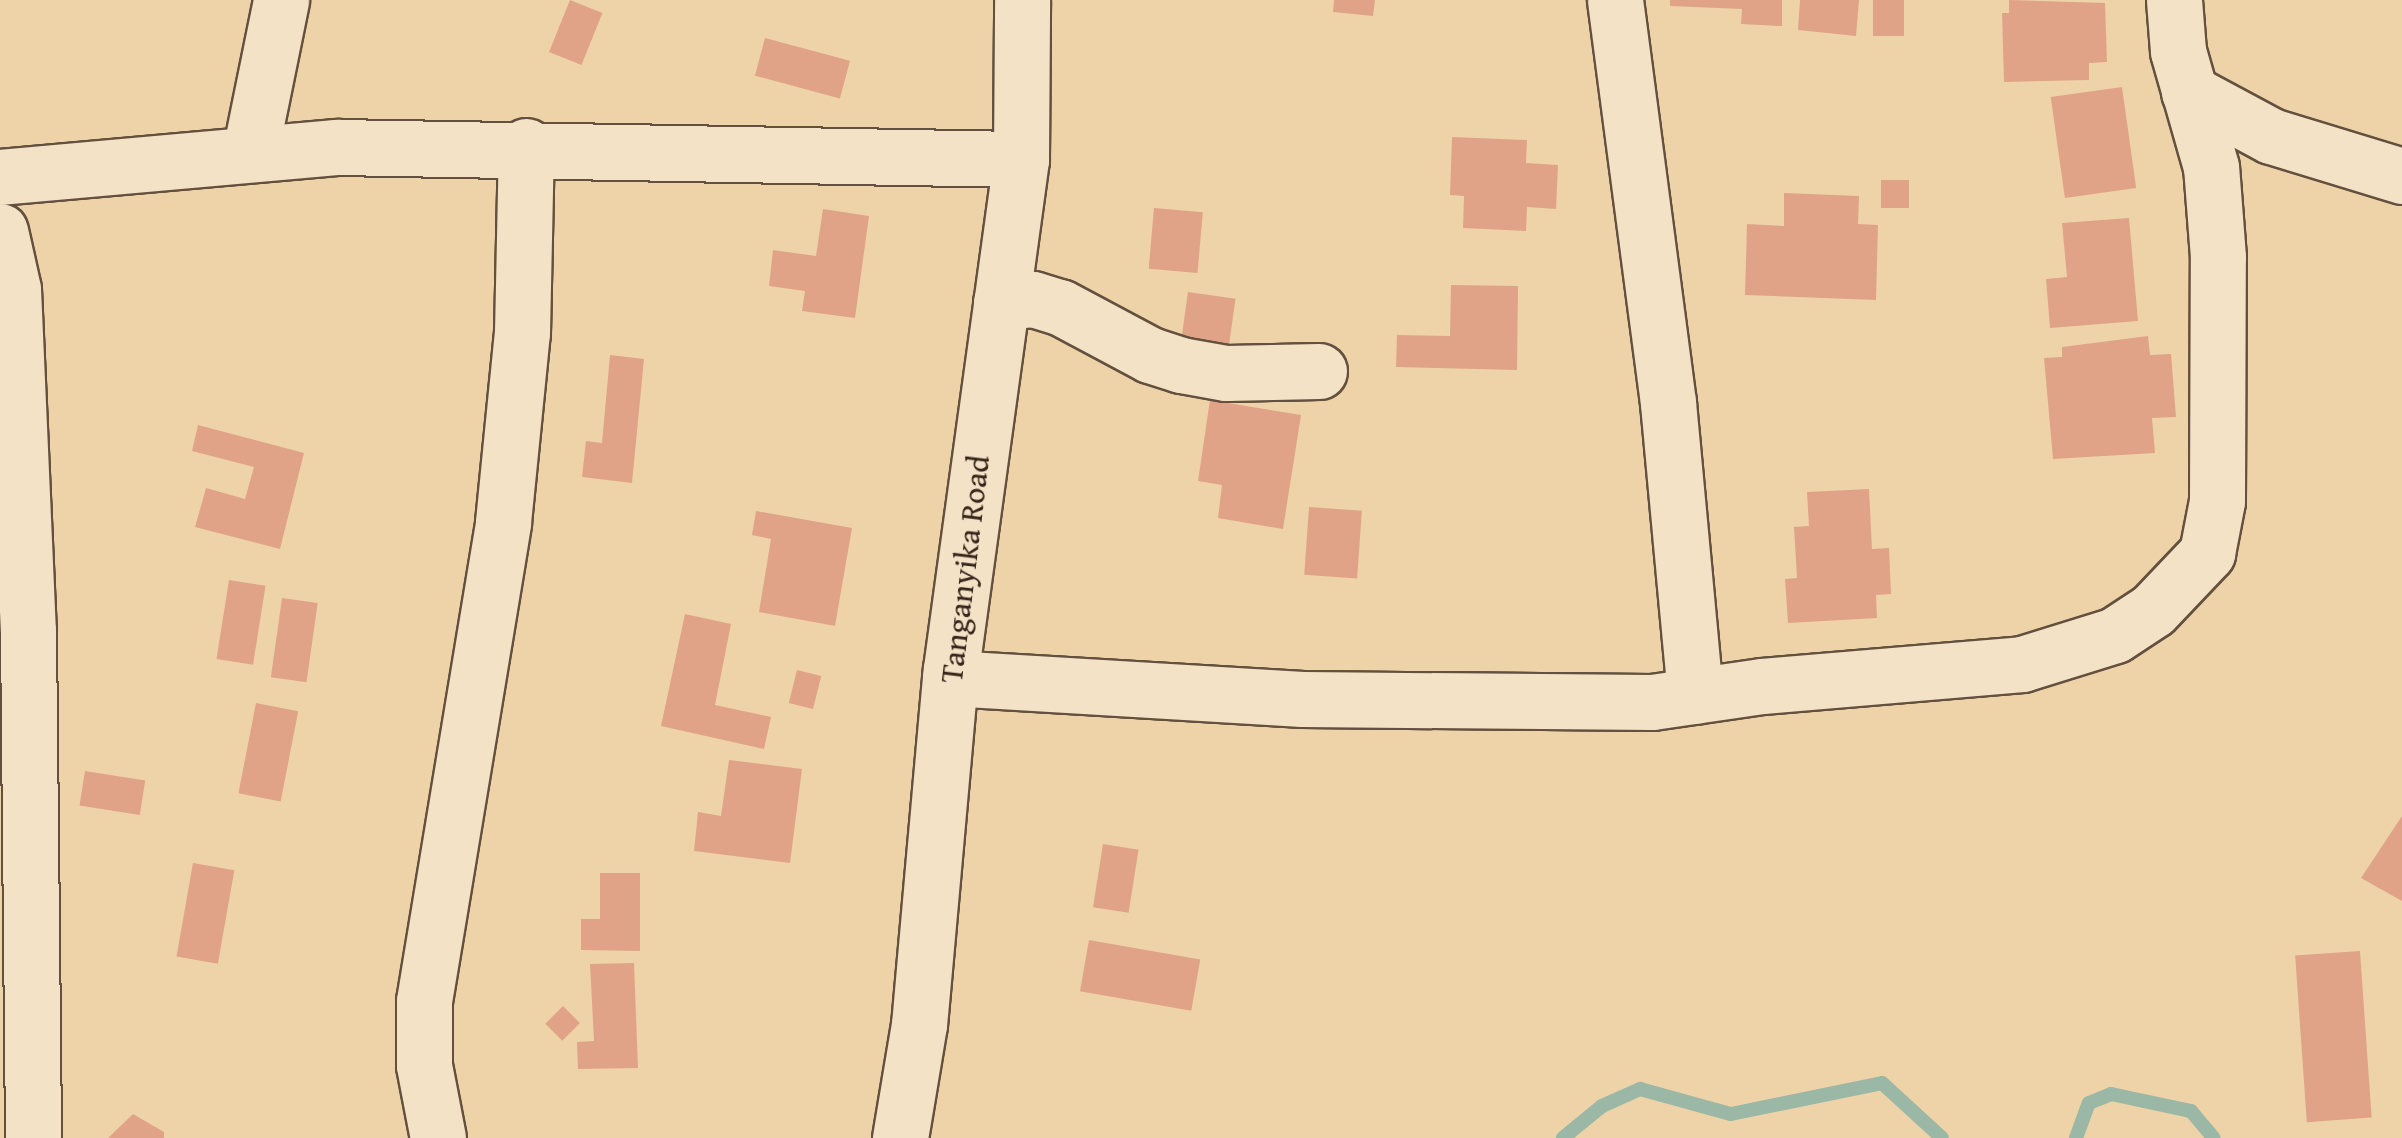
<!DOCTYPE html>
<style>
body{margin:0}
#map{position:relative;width:2402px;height:1138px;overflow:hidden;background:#eed3a9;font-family:"Gentium Book Plus",serif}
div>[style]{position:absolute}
.stream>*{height:14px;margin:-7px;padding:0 7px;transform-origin:7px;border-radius:7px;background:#9ab8a5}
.building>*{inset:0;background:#e0a388;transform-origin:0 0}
.roads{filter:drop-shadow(2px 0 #63503e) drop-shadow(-2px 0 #63503e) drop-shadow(0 2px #63503e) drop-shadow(0 -2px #63503e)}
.minor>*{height:55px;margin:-27.5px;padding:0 27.5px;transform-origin:27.5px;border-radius:27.5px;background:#f4e2c7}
span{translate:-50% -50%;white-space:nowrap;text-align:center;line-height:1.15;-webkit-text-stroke:10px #f4e2c7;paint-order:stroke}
.street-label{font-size:32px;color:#35251a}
</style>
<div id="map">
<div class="stream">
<div style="left:1563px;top:1138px;width:50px;rotate:-39.4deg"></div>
<div style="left:1602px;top:1106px;width:42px;rotate:-24.1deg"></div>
<div style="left:1640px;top:1089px;width:94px;rotate:15.4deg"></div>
<div style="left:1731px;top:1114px;width:154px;rotate:-11.6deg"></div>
<div style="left:1882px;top:1083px;width:81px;rotate:42.5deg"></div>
<div style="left:2076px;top:1138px;width:37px;rotate:-70deg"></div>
<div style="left:2089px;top:1103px;width:24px;rotate:-22deg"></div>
<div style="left:2111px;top:1094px;width:82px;rotate:12deg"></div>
<div style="left:2191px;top:1111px;width:35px;rotate:50deg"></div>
</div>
<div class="building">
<div style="left:570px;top:0;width:35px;height:56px;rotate:22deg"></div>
<div style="clip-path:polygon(1334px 0,1375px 0,1373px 16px,1333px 12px)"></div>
<div style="clip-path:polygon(1670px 0,1782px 0,1782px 26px,1741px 24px,1742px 9px,1670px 6px)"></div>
<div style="clip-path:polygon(1800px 0,1859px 0,1856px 36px,1798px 30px)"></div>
<div style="left:1873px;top:0;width:31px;height:36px"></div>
<div style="clip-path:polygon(2009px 0,2105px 3px,2107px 62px,2089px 63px,2089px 80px,2004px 82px,2002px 13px,2009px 13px)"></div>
<div style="left:765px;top:38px;width:88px;height:39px;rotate:15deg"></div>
<div style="left:2122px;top:87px;width:102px;height:72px;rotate:82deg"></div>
<div style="clip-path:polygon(1452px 137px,1527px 140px,1526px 163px,1558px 165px,1556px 209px,1527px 207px,1526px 231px,1463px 228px,1464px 196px,1450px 195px)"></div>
<div style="left:1881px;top:180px;width:28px;height:28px"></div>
<div style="clip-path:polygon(1784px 193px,1859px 196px,1858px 224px,1878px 225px,1876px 300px,1745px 295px,1747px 224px,1784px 226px)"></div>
<div style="left:1154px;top:208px;width:49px;height:61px;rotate:5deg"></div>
<div style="clip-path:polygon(823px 209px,869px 216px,855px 318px,802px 311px,805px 291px,769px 286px,773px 250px,816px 256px)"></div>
<div style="clip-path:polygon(2129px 218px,2138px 321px,2050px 328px,2046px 279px,2067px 277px,2062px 223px)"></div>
<div style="clip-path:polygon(1451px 285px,1518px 286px,1517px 370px,1396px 367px,1397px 335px,1450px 336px)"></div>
<div style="left:1188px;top:292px;width:48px;height:59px;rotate:8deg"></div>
<div style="clip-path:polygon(2148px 336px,2150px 355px,2171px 354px,2176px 417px,2152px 418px,2155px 453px,2053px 459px,2044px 358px,2062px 357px,2062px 347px)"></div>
<div style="clip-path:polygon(610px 355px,644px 359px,632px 483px,582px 477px,586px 441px,602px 443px)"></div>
<div style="clip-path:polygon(1210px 400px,1301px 415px,1283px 529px,1218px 518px,1222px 485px,1198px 481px)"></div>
<div style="clip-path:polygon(198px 425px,304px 453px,280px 549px,195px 527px,206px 488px,245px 499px,254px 467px,192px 451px)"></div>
<div style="clip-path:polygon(1869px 489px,1872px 549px,1889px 548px,1891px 594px,1876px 595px,1877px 618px,1788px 623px,1785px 579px,1797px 578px,1794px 527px,1809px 526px,1807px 492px)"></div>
<div style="left:1309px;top:507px;width:53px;height:68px;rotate:4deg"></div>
<div style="clip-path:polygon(756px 511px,852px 528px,835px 626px,759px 612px,771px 539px,752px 535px)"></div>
<div style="left:229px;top:580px;width:37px;height:80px;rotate:9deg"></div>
<div style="left:282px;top:598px;width:36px;height:80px;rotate:8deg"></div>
<div style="clip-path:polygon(685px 614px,731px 624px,715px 705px,771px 717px,764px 749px,661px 726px)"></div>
<div style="left:797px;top:670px;width:25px;height:34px;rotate:14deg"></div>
<div style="left:256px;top:703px;width:43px;height:92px;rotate:11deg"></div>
<div style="clip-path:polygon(729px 760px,802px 769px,790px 863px,694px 851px,698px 812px,721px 816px)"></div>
<div style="left:85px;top:771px;width:61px;height:35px;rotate:9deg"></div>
<div style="clip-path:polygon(2402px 816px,2402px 901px,2361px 878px)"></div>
<div style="left:1103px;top:844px;width:36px;height:64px;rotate:9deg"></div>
<div style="left:193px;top:863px;width:42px;height:95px;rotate:10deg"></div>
<div style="clip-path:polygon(600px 873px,640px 873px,640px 951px,581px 950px,581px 919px,600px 919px)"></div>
<div style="left:1089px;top:940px;width:113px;height:52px;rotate:10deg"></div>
<div style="left:2360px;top:951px;width:167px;height:65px;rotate:86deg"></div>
<div style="clip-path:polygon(634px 963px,638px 1068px,578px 1069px,577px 1042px,594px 1041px,590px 964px)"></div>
<div style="left:563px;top:1006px;width:24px;height:25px;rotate:45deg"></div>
<div style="clip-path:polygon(133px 1114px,164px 1132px,164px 1138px,108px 1138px)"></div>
</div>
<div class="roads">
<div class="minor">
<div style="left:1615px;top:0;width:406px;rotate:82.5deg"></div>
<div style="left:1668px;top:403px;width:294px;rotate:84.7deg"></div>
<div style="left:2189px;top:92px;width:93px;rotate:28.2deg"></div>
<div style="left:2271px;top:136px;width:137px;rotate:17deg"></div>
<div style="left:250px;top:153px;width:156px;rotate:-78.5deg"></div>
<div style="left:0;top:177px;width:338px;rotate:-5.1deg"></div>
<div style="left:337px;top:147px;width:684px;rotate:1.01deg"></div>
<div style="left:0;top:231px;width:59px;rotate:77.4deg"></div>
<div style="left:13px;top:289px;width:342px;rotate:87.5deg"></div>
<div style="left:28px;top:631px;width:507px;rotate:89.43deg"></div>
<div style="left:1001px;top:302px;width:32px;rotate:-5deg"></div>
<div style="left:1033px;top:299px;width:28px;rotate:17deg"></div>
<div style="left:1060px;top:307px;width:102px;rotate:28.1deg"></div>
<div style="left:1150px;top:355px;width:33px;rotate:18deg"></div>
<div style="left:1181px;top:365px;width:46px;rotate:10.1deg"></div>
<div style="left:1226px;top:373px;width:93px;rotate:-1.2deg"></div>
<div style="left:950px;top:678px;width:353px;rotate:3.4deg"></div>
<div style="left:1302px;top:699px;width:350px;rotate:0.5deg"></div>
<div style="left:1652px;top:702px;width:111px;rotate:-8.3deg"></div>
<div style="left:1762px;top:686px;width:261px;rotate:-4.8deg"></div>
<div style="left:2022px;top:664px;width:97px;rotate:-17.3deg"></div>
<div style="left:2115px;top:635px;width:45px;rotate:-33.3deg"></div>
<div style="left:2153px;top:610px;width:79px;rotate:-46.5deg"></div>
<div style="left:2207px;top:553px;width:53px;rotate:-79.1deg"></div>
<div style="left:2217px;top:501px;width:244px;rotate:-89.8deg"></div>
<div style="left:2218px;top:257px;width:90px;rotate:-94.4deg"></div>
<div style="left:2211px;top:167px;width:121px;rotate:-105.9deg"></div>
<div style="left:2178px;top:51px;width:51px;rotate:-94.5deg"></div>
<div style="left:438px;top:1138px;width:74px;rotate:-100.9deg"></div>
<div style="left:424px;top:1065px;width:64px;rotate:-90deg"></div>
<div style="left:424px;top:1001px;width:485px;rotate:-80.6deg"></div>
<div style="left:503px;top:522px;width:190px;rotate:-84.3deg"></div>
<div style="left:522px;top:333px;width:187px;rotate:-88.8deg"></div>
<div style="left:900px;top:1138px;width:115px;rotate:-80.5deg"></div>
<div style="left:919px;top:1025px;width:357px;rotate:-84.9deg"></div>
<div style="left:951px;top:669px;width:515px;rotate:-82.18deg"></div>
<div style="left:1021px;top:159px;width:159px;rotate:-89.6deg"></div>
</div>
</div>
<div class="street-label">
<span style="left:965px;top:569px;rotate:-83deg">Tanganyika Road</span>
</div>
</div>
